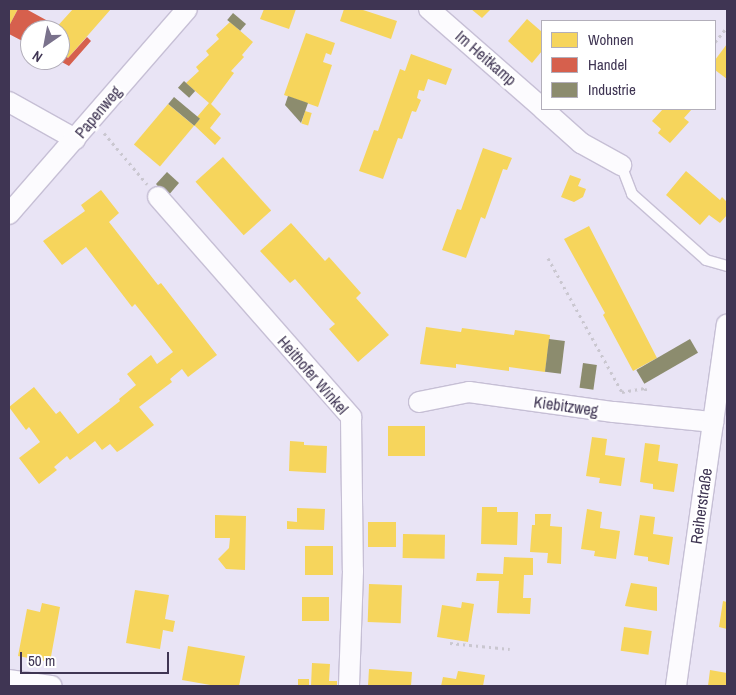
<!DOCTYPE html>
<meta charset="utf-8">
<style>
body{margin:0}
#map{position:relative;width:736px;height:695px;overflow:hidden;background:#e9e4f5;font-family:"Archivo Narrow",sans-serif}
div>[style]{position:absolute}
.homes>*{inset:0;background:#f6d55c;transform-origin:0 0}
.shops>*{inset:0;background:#d6604d}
.industry>*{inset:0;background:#8c8c6e;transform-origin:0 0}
.path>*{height:3px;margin-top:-1.5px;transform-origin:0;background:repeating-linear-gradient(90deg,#cac7d0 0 2.5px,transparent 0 6.5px)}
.roads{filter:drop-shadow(1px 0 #c6bfd5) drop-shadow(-1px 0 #c6bfd5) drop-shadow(0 1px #c6bfd5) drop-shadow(0 -1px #c6bfd5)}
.lane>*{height:10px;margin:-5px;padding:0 5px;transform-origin:5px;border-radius:5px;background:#fcfbfe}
.street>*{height:20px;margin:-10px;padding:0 10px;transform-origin:10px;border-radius:10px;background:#fcfbfe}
span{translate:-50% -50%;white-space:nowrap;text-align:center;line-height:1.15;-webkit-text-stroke:5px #fff;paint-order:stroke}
.street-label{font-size:16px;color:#3f3553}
.frame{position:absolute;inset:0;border:10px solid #3f3553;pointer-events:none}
.legend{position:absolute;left:541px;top:20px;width:175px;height:90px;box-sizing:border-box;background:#fff;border:1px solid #b2aeba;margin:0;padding:6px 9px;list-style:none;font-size:15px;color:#3f3553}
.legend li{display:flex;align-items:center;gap:10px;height:25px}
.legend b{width:25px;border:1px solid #b2aeba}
.north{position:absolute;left:20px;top:20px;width:50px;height:50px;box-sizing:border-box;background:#fff;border:1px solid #b2aeba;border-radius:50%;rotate:213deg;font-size:14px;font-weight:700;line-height:20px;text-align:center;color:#3f3553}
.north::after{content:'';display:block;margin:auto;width:18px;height:22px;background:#7a728c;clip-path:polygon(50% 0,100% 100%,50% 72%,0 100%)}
.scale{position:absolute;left:20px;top:652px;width:149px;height:22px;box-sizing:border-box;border:2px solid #3f3553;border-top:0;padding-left:6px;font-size:15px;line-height:18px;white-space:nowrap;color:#3f3553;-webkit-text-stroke:4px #fff;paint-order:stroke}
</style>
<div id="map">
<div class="homes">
<div style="clip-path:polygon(10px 9px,18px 9px,9px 26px,9px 12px)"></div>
<div style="clip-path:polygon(73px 9px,111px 9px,68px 58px,60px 51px,60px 30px,54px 30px)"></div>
<div style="clip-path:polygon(264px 9px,296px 9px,289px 29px,260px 19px)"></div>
<div style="clip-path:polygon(344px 9px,360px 9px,397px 21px,391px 39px,340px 21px)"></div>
<div style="clip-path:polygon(471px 9px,491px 9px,482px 18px)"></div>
<div style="clip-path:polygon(527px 19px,542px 32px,542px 51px,532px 63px,508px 41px)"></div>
<div style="clip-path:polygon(230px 22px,253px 42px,242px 55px,244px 57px,231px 71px,234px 73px,211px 104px,221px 114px,210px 128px,221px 138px,215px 145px,194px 125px,200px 119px,197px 117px,209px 103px,186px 83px,199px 71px,196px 67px,209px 55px,206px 51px,219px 39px,216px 35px)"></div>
<div style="clip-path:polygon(306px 33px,335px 43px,331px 55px,326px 53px,323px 62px,332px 65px,318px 107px,284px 95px)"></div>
<div style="clip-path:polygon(727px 44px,727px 79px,715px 70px,715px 60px)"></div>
<div style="clip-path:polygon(411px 54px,452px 69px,446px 85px,428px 79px,424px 91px,419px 90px,417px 98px,421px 100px,416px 112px,412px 111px,402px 139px,398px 138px,383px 179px,359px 171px,374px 130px,378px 131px,400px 69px,405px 71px)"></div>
<div style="left:168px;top:104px;width:34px;height:53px;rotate:40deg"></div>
<div style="clip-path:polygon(663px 109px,692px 109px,684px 118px,689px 122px,670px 143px,658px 133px,661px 129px,652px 121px)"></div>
<div style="left:305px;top:111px;width:7px;height:13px;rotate:16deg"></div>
<div style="clip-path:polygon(483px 148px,512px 158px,507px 170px,503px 169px,485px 219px,481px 217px,466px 258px,442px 250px,457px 209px,461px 210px)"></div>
<div style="left:223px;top:157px;width:72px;height:37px;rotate:48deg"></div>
<div style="clip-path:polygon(686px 171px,720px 200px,722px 197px,727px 202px,727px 215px,720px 223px,709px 215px,700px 225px,666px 195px)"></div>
<div style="clip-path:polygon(570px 175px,581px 179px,578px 186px,586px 189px,583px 197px,574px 202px,561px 197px)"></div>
<div style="clip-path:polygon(101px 190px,119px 213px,109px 222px,158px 285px,161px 283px,217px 355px,188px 377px,182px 369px,170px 379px,172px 382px,139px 407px,154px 425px,122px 449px,117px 452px,110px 444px,102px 450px,95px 441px,70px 460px,67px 456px,54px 467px,57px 470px,39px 484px,19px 458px,40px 442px,29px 427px,26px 430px,9px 407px,34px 387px,56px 414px,60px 411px,78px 434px,120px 401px,119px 399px,136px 385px,127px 374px,151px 355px,157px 364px,173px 352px,135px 304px,132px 307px,86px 247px,62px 265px,43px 241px,85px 211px,81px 205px)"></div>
<div style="clip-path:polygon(291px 223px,325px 261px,329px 257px,361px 293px,356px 298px,389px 335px,358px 362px,329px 329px,335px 324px,331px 320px,295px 279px,290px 283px,260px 251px)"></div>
<div style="clip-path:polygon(589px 226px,657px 358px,633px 371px,603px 315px,605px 313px,564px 239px)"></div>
<div style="clip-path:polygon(426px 327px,461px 332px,462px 328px,514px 335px,515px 330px,550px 335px,545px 372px,509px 367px,509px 371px,456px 364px,456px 368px,420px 364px)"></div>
<div style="left:388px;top:426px;width:37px;height:30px"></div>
<div style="clip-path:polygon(592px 437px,607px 439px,605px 455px,625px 458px,621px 486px,599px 483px,600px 478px,586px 476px)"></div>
<div style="clip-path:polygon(290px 441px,304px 442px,304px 445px,327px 446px,326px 473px,289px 471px)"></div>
<div style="clip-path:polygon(645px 443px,660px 445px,658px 461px,678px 464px,674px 492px,653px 489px,653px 484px,640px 482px)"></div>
<div style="clip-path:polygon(482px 507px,497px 507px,497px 512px,518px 512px,517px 545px,481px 544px)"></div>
<div style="clip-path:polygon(297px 508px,325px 509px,324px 530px,287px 529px,287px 521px,297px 522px)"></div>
<div style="clip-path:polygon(587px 509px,602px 512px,600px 528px,620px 531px,616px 559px,594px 556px,595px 551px,581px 549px)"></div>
<div style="clip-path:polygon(535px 514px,551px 514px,550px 526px,562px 527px,561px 564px,547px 563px,548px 553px,530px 552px,532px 525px,535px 525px)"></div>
<div style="clip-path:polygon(215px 515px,246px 516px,245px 570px,226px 569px,218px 559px,229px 548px,230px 538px,215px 538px)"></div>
<div style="clip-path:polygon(640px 515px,655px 517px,653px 534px,673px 537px,669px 565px,648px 561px,648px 557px,634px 555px)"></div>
<div style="left:368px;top:522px;width:28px;height:25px"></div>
<div style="left:403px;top:534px;width:42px;height:24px;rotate:1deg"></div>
<div style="left:305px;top:546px;width:28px;height:29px"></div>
<div style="clip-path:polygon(504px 557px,533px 558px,533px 575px,524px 575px,523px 598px,531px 598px,530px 614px,497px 613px,499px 581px,476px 581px,477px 573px,503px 574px)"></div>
<div style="clip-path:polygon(631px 583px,657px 587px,657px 611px,625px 606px)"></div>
<div style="left:369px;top:584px;width:33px;height:38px;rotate:2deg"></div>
<div style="clip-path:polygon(135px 590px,169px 595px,165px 619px,175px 621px,173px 632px,163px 630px,160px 649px,126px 643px)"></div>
<div style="left:302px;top:597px;width:27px;height:24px"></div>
<div style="clip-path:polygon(723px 601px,727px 602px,727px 629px,719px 627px)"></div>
<div style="clip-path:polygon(462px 602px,474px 604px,468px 642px,437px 637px,442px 605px,461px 608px)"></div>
<div style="clip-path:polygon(42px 603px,60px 607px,50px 662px,18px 656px,27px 609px,40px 612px)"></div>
<div style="left:624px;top:627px;width:28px;height:24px;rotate:8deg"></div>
<div style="clip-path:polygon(188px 646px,245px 656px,239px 686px,216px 686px,182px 680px)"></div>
<div style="clip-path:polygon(312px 663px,330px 664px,329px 681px,337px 681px,337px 686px,311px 686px)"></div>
<div style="clip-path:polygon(369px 669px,412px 672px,411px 686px,368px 686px)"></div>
<div style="clip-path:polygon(710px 670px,727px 673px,727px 686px,708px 686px)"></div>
<div style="clip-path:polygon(458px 671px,485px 675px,483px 686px,441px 686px,443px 677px,456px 679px)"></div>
<div style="left:298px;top:679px;width:11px;height:7px"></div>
</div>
<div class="shops">
<div style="clip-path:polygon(18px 9px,26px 9px,57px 26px,54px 30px,30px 30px,30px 45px,9px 34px,9px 26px)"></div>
<div style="clip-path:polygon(87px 37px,91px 41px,69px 66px,60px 61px,60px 51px,68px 58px)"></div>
</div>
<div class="industry">
<div style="left:233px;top:13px;width:17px;height:9px;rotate:40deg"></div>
<div style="left:184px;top:81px;width:15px;height:9px;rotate:42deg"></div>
<div style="clip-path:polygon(288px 96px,308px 103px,301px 123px,285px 105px)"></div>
<div style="left:174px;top:97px;width:34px;height:9px;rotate:40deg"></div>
<div style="clip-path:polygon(167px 172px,179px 183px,167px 197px,156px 184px)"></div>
<div style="left:549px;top:339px;width:16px;height:33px;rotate:7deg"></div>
<div style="left:690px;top:339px;width:16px;height:62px;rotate:60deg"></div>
<div style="left:583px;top:363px;width:14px;height:25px;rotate:8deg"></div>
</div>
<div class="path">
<div style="left:715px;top:42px;width:19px;rotate:-51deg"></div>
<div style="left:104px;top:133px;width:67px;rotate:49.9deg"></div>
<div style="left:548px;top:258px;width:153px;rotate:61.1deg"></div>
<div style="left:622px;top:392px;width:23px;rotate:-10deg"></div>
<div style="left:645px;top:388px;width:5px;rotate:68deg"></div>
<div style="left:450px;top:643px;width:60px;rotate:5.7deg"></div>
</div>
<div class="roads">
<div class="lane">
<div style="left:621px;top:165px;width:31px;rotate:69deg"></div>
<div style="left:632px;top:194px;width:99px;rotate:41.7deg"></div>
<div style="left:706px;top:260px;width:22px;rotate:16deg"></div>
</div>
<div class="street">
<div style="left:429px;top:9px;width:150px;rotate:41.2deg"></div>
<div style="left:9px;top:102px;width:76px;rotate:29.3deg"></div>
<div style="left:543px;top:109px;width:51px;rotate:41.8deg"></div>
<div style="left:581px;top:143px;width:46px;rotate:28.8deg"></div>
<div style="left:158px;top:197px;width:293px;rotate:48.7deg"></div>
<div style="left:351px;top:417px;width:154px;rotate:89.3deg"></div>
<div style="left:353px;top:571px;width:115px;rotate:92deg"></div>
<div style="left:9px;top:214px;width:271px;rotate:-49deg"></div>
<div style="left:419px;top:402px;width:51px;rotate:-11.3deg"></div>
<div style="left:469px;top:392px;width:146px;rotate:7.9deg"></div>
<div style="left:614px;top:412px;width:100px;rotate:5.8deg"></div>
<div style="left:9px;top:680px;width:43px;rotate:7.9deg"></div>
<div style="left:676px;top:686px;width:365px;rotate:-82deg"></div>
</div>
</div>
<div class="street-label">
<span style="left:486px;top:58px;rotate:41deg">Im Heitkamp</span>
<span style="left:98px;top:112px;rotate:-50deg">Papenweg</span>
<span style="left:313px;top:375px;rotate:49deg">Heithofer Winkel</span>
<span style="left:566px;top:406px;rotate:8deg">Kiebitzweg</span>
<span style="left:701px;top:506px;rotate:-82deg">Reiherstraße</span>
</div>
<div class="frame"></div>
<ul class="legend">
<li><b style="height:14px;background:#f6d55c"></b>Wohnen</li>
<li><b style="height:14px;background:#d6604d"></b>Handel</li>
<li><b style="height:14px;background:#8c8c6e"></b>Industrie</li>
</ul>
<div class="north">N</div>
<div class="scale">50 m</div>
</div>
